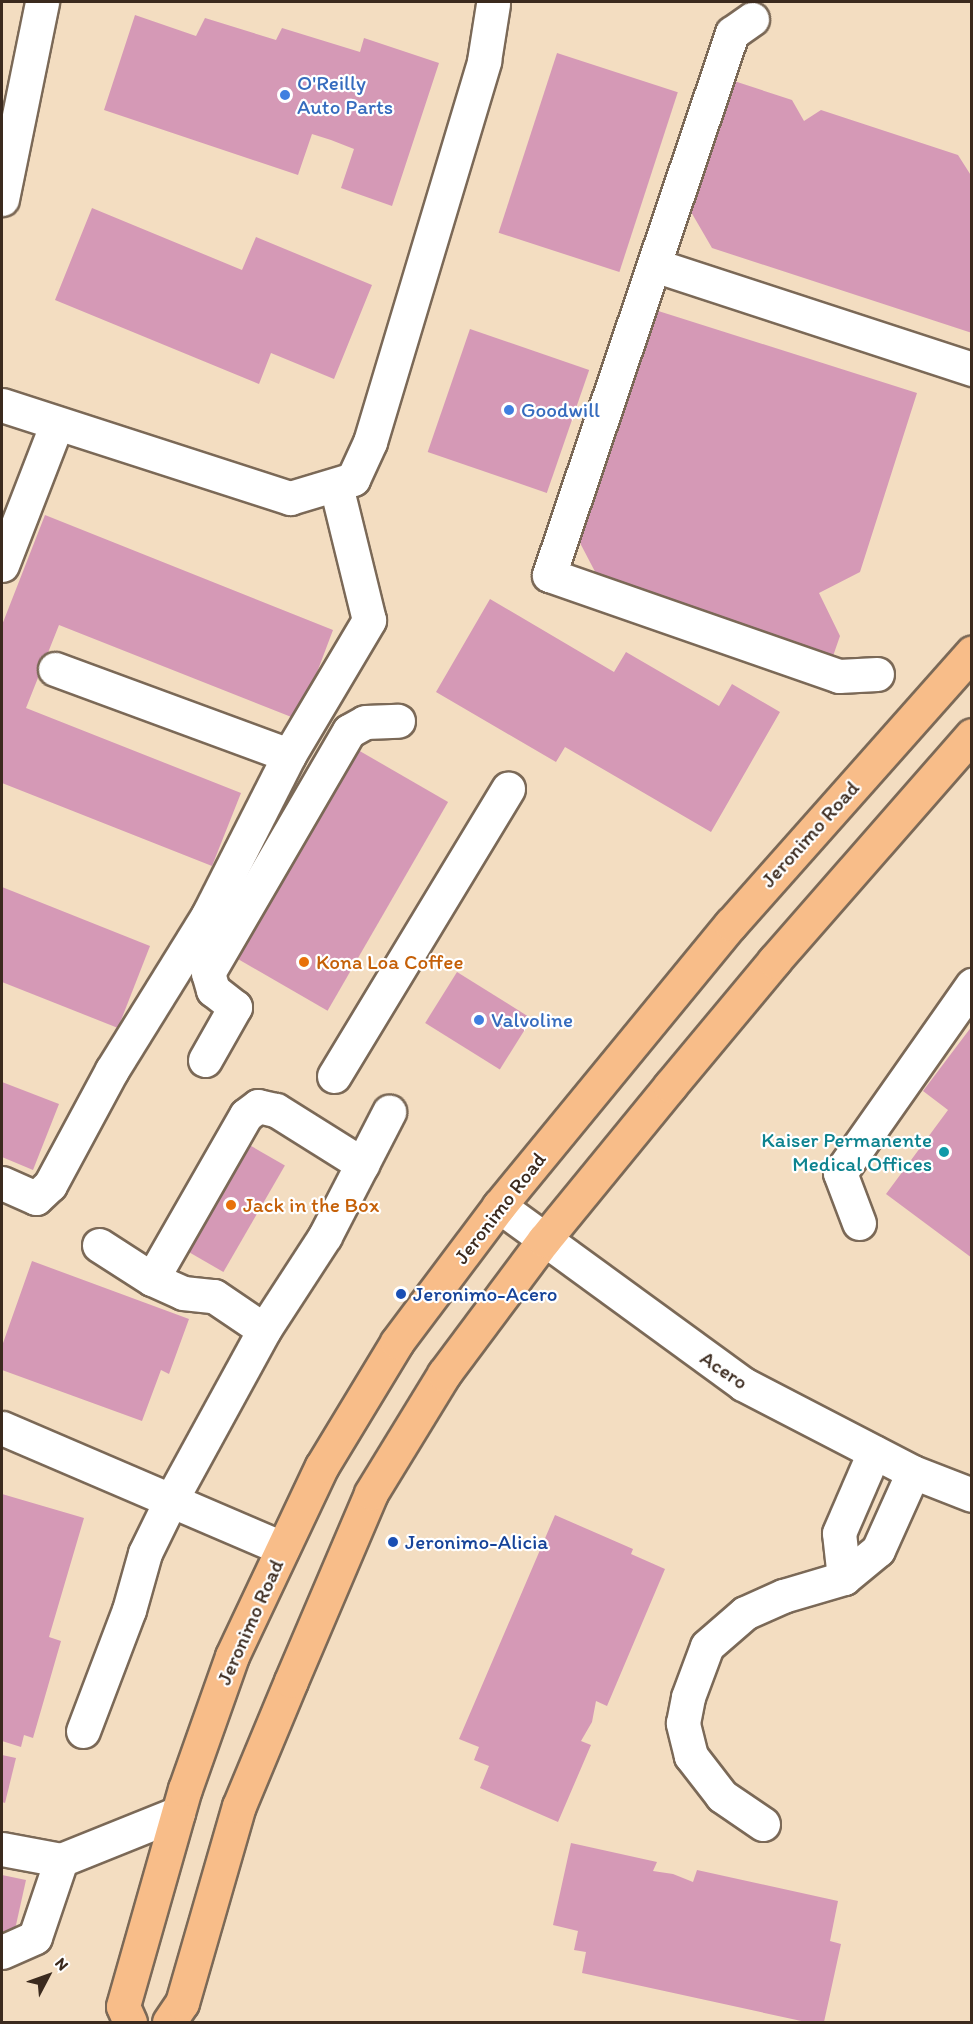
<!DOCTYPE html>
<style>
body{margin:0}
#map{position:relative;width:973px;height:2024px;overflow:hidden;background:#f3ddc1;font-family:Itim,sans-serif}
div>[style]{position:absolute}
.building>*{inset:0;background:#d599b6;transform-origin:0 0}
.roads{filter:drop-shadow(2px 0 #7b6957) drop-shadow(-2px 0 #7b6957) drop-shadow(0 2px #7b6957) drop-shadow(0 -2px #7b6957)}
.minor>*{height:33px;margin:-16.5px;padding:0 16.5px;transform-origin:16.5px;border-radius:16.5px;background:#fff}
.major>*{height:33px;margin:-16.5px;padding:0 16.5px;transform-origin:16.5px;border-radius:16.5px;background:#f8bd89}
.dots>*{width:16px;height:16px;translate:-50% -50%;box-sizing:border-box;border:3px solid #fff;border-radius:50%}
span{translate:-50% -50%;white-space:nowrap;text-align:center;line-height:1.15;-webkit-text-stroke:4.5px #fff;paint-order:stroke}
.shop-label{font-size:21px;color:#366cbe}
.left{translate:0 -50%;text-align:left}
.street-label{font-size:21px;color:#3b2a1e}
.food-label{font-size:21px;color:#c56008}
.culture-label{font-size:21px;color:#0d838f}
.right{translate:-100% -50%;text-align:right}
.transit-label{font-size:21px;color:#164399}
.frame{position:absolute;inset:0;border:3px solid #3b2a1e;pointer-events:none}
.north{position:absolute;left:18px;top:1946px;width:60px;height:60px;-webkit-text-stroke:4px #fff;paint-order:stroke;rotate:49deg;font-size:16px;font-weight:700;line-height:24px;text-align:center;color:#3b2a1e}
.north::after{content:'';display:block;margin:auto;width:21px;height:27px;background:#3b2a1e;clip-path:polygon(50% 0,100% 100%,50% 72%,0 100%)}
</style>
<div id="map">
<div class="building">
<div style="clip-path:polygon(135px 15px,196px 36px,205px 18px,276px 40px,282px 28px,360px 52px,364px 38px,439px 63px,392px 206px,341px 188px,354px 149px,331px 140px,312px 134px,298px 175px,104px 110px)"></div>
<div style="left:557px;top:53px;width:127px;height:189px;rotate:18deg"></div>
<div style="clip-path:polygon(728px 79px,792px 100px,804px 121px,821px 110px,958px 155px,972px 177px,972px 333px,712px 248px,687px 205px)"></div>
<div style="clip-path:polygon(92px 208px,242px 270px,256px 237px,372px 285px,334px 379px,271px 353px,259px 384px,55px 300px)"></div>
<div style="clip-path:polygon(652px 309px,917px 393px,860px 572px,819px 593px,840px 636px,832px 659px,602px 585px,579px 541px)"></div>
<div style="left:470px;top:329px;width:126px;height:130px;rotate:19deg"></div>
<div style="clip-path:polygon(45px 515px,333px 630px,299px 720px,59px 625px,26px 708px,241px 793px,212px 866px,2px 783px,2px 625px)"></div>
<div style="clip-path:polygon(490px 599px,614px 672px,626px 652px,719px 706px,732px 684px,780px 712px,711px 832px,565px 747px,556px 762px,436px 692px)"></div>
<div style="left:358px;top:750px;width:104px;height:241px;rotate:30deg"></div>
<div style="clip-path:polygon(2px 887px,150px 946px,118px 1028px,2px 982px)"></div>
<div style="left:457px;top:972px;width:88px;height:60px;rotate:32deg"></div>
<div style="clip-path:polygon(972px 1026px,972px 1258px,886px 1194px,948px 1110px,923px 1091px)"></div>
<div style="clip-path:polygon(2px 1082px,59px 1104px,33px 1170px,2px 1157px)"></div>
<div style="left:239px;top:1139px;width:53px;height:123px;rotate:30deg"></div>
<div style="clip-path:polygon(32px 1261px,189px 1319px,169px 1374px,161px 1370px,142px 1421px,2px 1370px,2px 1346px)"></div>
<div style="clip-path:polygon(2px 1494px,84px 1518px,49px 1637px,61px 1641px,33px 1738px,24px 1735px,21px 1747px,2px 1741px)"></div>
<div style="clip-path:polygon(555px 1515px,633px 1549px,631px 1554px,665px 1569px,607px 1706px,596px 1701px,592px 1722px,581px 1741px,591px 1745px,558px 1822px,480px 1788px,489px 1766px,474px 1760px,479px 1747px,459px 1739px)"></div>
<div style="clip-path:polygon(2px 1755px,16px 1758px,5px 1803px,2px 1802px)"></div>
<div style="clip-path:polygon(571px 1843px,657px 1862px,653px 1871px,673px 1874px,693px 1882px,697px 1870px,838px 1901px,830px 1941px,841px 1944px,824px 2022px,806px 2022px,582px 1973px,586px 1952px,574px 1950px,578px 1931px,553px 1925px)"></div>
<div style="clip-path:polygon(2px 1875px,26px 1880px,14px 1934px,2px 1931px)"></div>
</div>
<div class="roads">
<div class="minor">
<div style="left:752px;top:19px;width:24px;rotate:145deg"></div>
<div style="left:732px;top:33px;width:572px;rotate:108.66deg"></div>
<div style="left:549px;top:575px;width:307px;rotate:19.2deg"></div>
<div style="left:839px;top:676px;width:38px;rotate:-3deg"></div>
<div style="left:2px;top:199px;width:201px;rotate:-78.5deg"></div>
<div style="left:654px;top:265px;width:335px;rotate:18.1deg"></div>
<div style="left:2px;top:405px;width:303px;rotate:17.9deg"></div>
<div style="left:290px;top:498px;width:66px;rotate:-16.8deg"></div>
<div style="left:353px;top:479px;width:41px;rotate:-65.3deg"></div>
<div style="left:370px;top:442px;width:398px;rotate:-73.3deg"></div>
<div style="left:484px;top:61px;width:58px;rotate:-81deg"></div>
<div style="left:2px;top:565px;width:152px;rotate:-68.8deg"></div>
<div style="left:55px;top:669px;width:249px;rotate:20.2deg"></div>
<div style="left:205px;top:1060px;width:61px;rotate:-60.5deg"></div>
<div style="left:235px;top:1007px;width:28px;rotate:-142deg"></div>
<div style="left:213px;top:990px;width:18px;rotate:-106deg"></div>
<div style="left:208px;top:973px;width:280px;rotate:-59.8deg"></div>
<div style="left:349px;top:731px;width:18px;rotate:-29deg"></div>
<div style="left:365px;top:722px;width:33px;rotate:-2deg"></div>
<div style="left:334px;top:1076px;width:336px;rotate:-58.8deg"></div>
<div style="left:2px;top:1183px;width:37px;rotate:24deg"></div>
<div style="left:36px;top:1198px;width:19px;rotate:-43deg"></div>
<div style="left:50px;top:1185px;width:131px;rotate:-61.7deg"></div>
<div style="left:112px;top:1070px;width:182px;rotate:-58.2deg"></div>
<div style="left:208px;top:915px;width:179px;rotate:-63.1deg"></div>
<div style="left:289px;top:755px;width:157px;rotate:-59.3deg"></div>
<div style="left:369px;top:620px;width:138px;rotate:-103.8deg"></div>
<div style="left:499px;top:1206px;width:302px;rotate:36.1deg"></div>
<div style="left:743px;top:1384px;width:191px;rotate:27.4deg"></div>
<div style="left:913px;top:1472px;width:63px;rotate:21.3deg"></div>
<div style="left:859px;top:1223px;width:53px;rotate:-110.8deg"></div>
<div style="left:840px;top:1173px;width:230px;rotate:-54.9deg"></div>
<div style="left:99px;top:1245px;width:63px;rotate:32.7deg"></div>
<div style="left:152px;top:1279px;width:34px;rotate:24deg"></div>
<div style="left:183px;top:1293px;width:31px;rotate:6deg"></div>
<div style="left:214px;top:1296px;width:60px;rotate:34.2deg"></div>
<div style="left:152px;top:1279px;width:189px;rotate:-60.2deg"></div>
<div style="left:246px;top:1115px;width:15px;rotate:-37deg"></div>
<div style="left:258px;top:1106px;width:18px;rotate:13deg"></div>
<div style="left:276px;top:1110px;width:102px;rotate:32.1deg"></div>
<div style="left:2px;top:1428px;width:305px;rotate:23.2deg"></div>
<div style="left:844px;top:1578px;width:45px;rotate:-96.3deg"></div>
<div style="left:839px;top:1533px;width:88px;rotate:-66.6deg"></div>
<div style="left:83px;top:1731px;width:129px;rotate:-69.2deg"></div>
<div style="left:129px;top:1610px;width:59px;rotate:-74.3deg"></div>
<div style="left:145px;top:1553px;width:59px;rotate:-63.9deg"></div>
<div style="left:171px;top:1500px;width:194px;rotate:-61.3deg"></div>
<div style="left:264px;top:1330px;width:112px;rotate:-57deg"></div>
<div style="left:325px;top:1236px;width:140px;rotate:-62.7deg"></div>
<div style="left:763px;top:1824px;width:50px;rotate:-145.7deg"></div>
<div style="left:722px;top:1796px;width:51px;rotate:-127.8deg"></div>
<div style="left:691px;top:1756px;width:34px;rotate:-104deg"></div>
<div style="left:683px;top:1723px;width:26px;rotate:-79deg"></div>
<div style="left:688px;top:1697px;width:54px;rotate:-69.6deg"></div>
<div style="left:707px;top:1646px;width:50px;rotate:-41deg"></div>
<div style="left:745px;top:1613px;width:42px;rotate:-24.1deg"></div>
<div style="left:783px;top:1596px;width:64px;rotate:-16.4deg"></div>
<div style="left:844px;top:1578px;width:44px;rotate:-39.5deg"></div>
<div style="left:878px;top:1550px;width:85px;rotate:-65.8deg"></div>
<div style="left:2px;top:1849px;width:60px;rotate:10.6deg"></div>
<div style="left:61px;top:1860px;width:126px;rotate:-21.9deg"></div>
<div style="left:2px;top:1952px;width:36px;rotate:-24deg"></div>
<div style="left:35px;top:1937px;width:81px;rotate:-71.3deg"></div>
</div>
<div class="major">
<div style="left:130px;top:2022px;width:17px;rotate:-114deg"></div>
<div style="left:123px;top:2006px;width:226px;rotate:-74.1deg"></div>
<div style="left:185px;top:1789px;width:141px;rotate:-70.5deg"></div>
<div style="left:232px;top:1656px;width:210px;rotate:-64.7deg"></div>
<div style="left:322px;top:1466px;width:145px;rotate:-58.8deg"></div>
<div style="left:397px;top:1342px;width:170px;rotate:-53.1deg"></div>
<div style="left:499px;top:1206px;width:365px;rotate:-50.6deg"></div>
<div style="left:731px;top:924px;width:363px;rotate:-48.4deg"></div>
<div style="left:169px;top:2022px;width:23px;rotate:-56deg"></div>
<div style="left:182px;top:2003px;width:205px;rotate:-73.9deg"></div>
<div style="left:239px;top:1806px;width:135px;rotate:-67.4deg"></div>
<div style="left:291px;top:1681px;width:204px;rotate:-66.9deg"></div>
<div style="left:371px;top:1493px;width:140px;rotate:-58.5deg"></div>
<div style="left:444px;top:1374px;width:167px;rotate:-53.3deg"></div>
<div style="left:544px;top:1240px;width:199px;rotate:-50.7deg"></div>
<div style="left:670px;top:1086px;width:163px;rotate:-50.2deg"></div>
<div style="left:774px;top:961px;width:300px;rotate:-48.8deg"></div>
</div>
</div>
<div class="dots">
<div style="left:285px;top:95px;background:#3f7fe0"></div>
<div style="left:509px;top:410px;background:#3f7fe0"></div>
<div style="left:304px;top:962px;background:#e8710a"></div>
<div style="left:479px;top:1020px;background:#3f7fe0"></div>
<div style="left:944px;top:1152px;background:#0f9aa8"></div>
<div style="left:231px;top:1205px;background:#e8710a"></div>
<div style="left:401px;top:1294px;background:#1a4fb4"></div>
<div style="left:393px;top:1542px;background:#1a4fb4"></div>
</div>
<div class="shop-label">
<span class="left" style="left:297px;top:95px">O'Reilly<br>Auto Parts</span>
<span class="left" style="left:521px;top:410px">Goodwill</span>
<span class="left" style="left:491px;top:1020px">Valvoline</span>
</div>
<div class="street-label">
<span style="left:810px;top:834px;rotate:-48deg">Jeronimo Road</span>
<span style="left:500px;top:1208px;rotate:-52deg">Jeronimo Road</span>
<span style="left:724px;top:1370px;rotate:34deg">Acero</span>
<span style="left:250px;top:1622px;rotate:-66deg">Jeronimo Road</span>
</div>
<div class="food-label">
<span class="left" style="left:316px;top:962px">Kona Loa Coffee</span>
<span class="left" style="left:243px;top:1205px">Jack in the Box</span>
</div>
<div class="culture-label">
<span class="right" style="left:932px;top:1152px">Kaiser Permanente<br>Medical Offices</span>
</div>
<div class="transit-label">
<span class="left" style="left:413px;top:1294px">Jeronimo-Acero</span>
<span class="left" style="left:405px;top:1542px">Jeronimo-Alicia</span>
</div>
<div class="frame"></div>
<div class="north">N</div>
</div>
